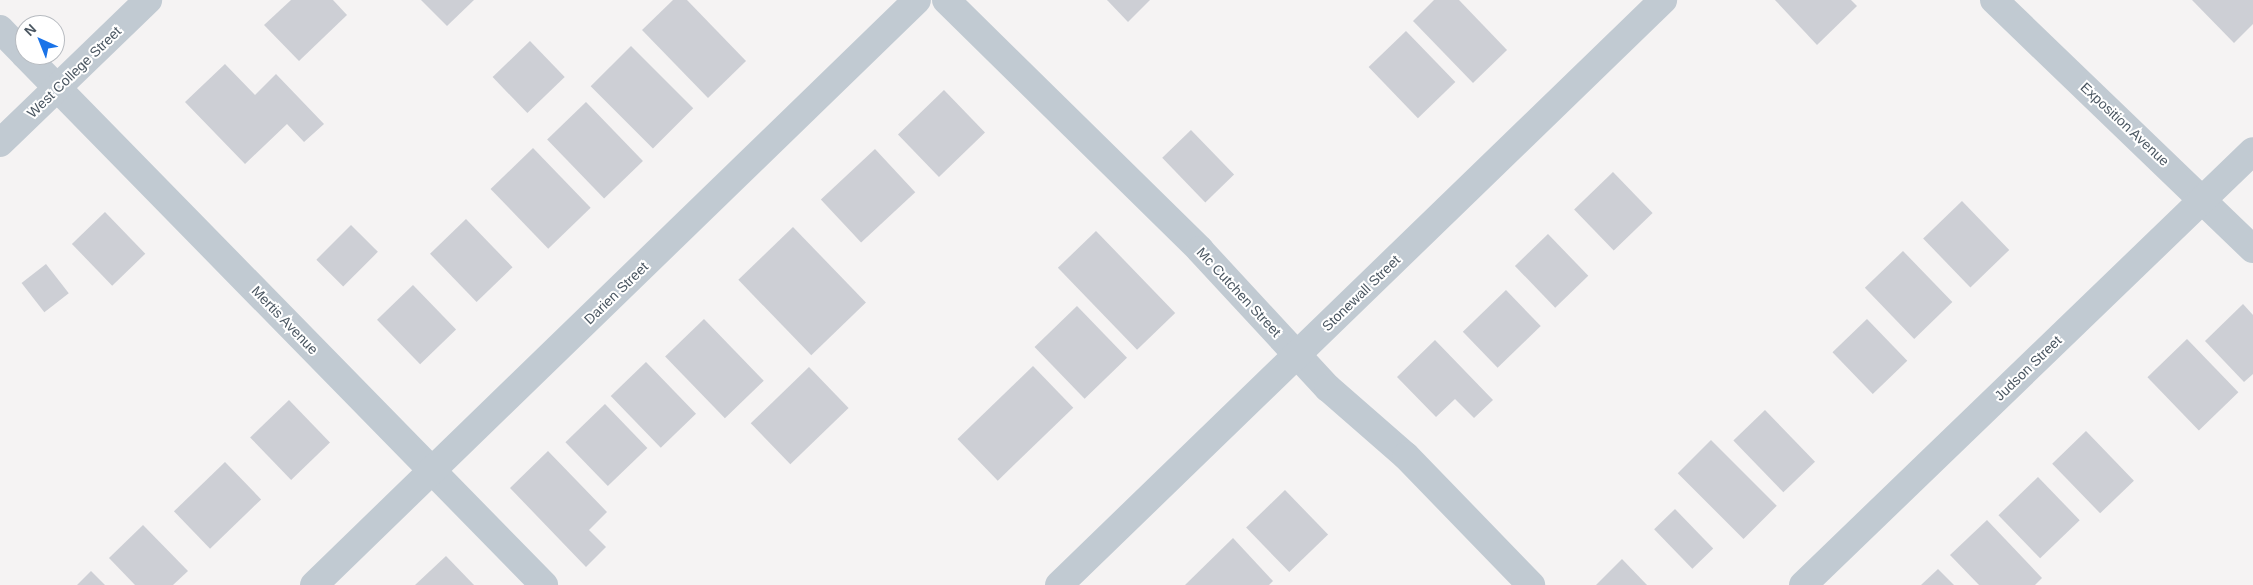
<!DOCTYPE html>
<style>
body{margin:0}
#map{position:relative;width:2253px;height:585px;overflow:hidden;background:#f5f3f3;font-family:Helvetica,sans-serif}
div>[style]{position:absolute}
.building>*{inset:0;background:#cdcfd5;transform-origin:0 0}
.street>*{height:28px;margin:-14px;padding:0 14px;transform-origin:14px;border-radius:14px;background:#c1cad2}
span{translate:-50% -50%;white-space:nowrap;text-align:center;line-height:1.15;-webkit-text-stroke:4px #fff;paint-order:stroke}
.street-label{font-size:14px;color:#4a5661}
.north{position:absolute;left:15px;top:15px;width:50px;height:50px;box-sizing:border-box;background:#fff;border:1px solid #b7bbc0;border-radius:50%;rotate:316deg;font-size:14px;font-weight:700;line-height:20px;text-align:center;color:#4a5661}
.north::after{content:'';display:block;margin:auto;width:18px;height:22px;background:#1a73e8;clip-path:polygon(50% 0,100% 100%,50% 72%,0 100%)}
</style>
<div id="map">
<div class="building">
<div style="clip-path:polygon(291px 0,333px 0,347px 15px,299px 61px,264px 25px)"></div>
<div style="clip-path:polygon(421px 0,474px 0,447px 26px)"></div>
<div style="clip-path:polygon(673px 0,687px 0,746px 61px,708px 98px,642px 30px)"></div>
<div style="clip-path:polygon(1107px 0,1150px 0,1128px 22px)"></div>
<div style="clip-path:polygon(1434px 0,1459px 0,1507px 50px,1473px 83px,1413px 21px)"></div>
<div style="clip-path:polygon(1775px 0,1851px 0,1857px 6px,1817px 45px)"></div>
<div style="clip-path:polygon(2192px 0,2253px 0,2253px 24px,2234px 43px)"></div>
<div style="left:1406px;top:31px;width:71px;height:52px;rotate:46deg"></div>
<div style="left:530px;top:41px;width:50px;height:52px;rotate:46deg"></div>
<div style="left:631px;top:46px;width:88px;height:57px;rotate:45deg"></div>
<div style="clip-path:polygon(225px 64px,255px 95px,276px 74px,324px 124px,304px 142px,287px 124px,245px 164px,185px 102px)"></div>
<div style="left:944px;top:90px;width:59px;height:64px;rotate:46deg"></div>
<div style="left:586px;top:102px;width:82px;height:54px;rotate:46deg"></div>
<div style="left:1191px;top:130px;width:62px;height:40px;rotate:46deg"></div>
<div style="left:533px;top:148px;width:83px;height:59px;rotate:46deg"></div>
<div style="left:875px;top:149px;width:59px;height:74px;rotate:47deg"></div>
<div style="left:1613px;top:172px;width:57px;height:54px;rotate:46deg"></div>
<div style="left:1962px;top:201px;width:68px;height:54px;rotate:46deg"></div>
<div style="left:105px;top:212px;width:58px;height:46px;rotate:46deg"></div>
<div style="left:466px;top:219px;width:67px;height:50px;rotate:46deg"></div>
<div style="left:351px;top:225px;width:38px;height:49px;rotate:45deg"></div>
<div style="left:793px;top:227px;width:105px;height:76px;rotate:46deg"></div>
<div style="left:1096px;top:231px;width:114px;height:53px;rotate:46deg"></div>
<div style="left:1548px;top:234px;width:58px;height:46px;rotate:46deg"></div>
<div style="left:1903px;top:251px;width:71px;height:53px;rotate:46deg"></div>
<div style="left:46px;top:264px;width:37px;height:31px;rotate:52deg"></div>
<div style="left:413px;top:285px;width:62px;height:50px;rotate:46deg"></div>
<div style="left:1506px;top:290px;width:50px;height:60px;rotate:46deg"></div>
<div style="clip-path:polygon(2243px 304px,2253px 315px,2253px 374px,2244px 382px,2205px 341px)"></div>
<div style="left:1077px;top:306px;width:72px;height:59px;rotate:46deg"></div>
<div style="left:704px;top:319px;width:86px;height:54px;rotate:46deg"></div>
<div style="left:1867px;top:319px;width:58px;height:48px;rotate:46deg"></div>
<div style="left:2187px;top:339px;width:74px;height:55px;rotate:46deg"></div>
<div style="clip-path:polygon(1435px 340px,1493px 400px,1474px 418px,1455px 399px,1436px 417px,1397px 377px)"></div>
<div style="left:646px;top:362px;width:72px;height:49px;rotate:46deg"></div>
<div style="left:1033px;top:366px;width:58px;height:105px;rotate:46deg"></div>
<div style="left:809px;top:367px;width:57px;height:81px;rotate:46deg"></div>
<div style="left:289px;top:400px;width:59px;height:54px;rotate:46deg"></div>
<div style="left:605px;top:404px;width:61px;height:55px;rotate:46deg"></div>
<div style="left:1765px;top:410px;width:72px;height:44px;rotate:46deg"></div>
<div style="left:2086px;top:431px;width:69px;height:47px;rotate:46deg"></div>
<div style="left:1711px;top:440px;width:93px;height:47px;rotate:45deg"></div>
<div style="clip-path:polygon(548px 451px,607px 512px,589px 530px,606px 547px,586px 567px,510px 488px)"></div>
<div style="left:225px;top:462px;width:52px;height:71px;rotate:46deg"></div>
<div style="left:2038px;top:477px;width:60px;height:55px;rotate:46deg"></div>
<div style="left:1285px;top:490px;width:62px;height:54px;rotate:46deg"></div>
<div style="left:1675px;top:509px;width:55px;height:29px;rotate:46deg"></div>
<div style="clip-path:polygon(1987px 520px,2042px 578px,2035px 585px,1979px 585px,1950px 555px)"></div>
<div style="clip-path:polygon(143px 525px,188px 571px,173px 585px,135px 585px,109px 558px)"></div>
<div style="clip-path:polygon(1233px 538px,1273px 581px,1269px 585px,1185px 585px)"></div>
<div style="clip-path:polygon(446px 556px,474px 585px,415px 585px)"></div>
<div style="clip-path:polygon(1622px 559px,1647px 585px,1596px 585px)"></div>
<div style="clip-path:polygon(1938px 569px,1954px 585px,1921px 585px)"></div>
<div style="clip-path:polygon(91px 571px,105px 585px,77px 585px)"></div>
</div>
<div class="street">
<div style="left:946px;top:0;width:356px;rotate:44.5deg"></div>
<div style="left:1200px;top:250px;width:188px;rotate:47.2deg"></div>
<div style="left:1328px;top:388px;width:103px;rotate:41.1deg"></div>
<div style="left:1406px;top:456px;width:180px;rotate:45.9deg"></div>
<div style="left:1994px;top:0;width:359px;rotate:43.9deg"></div>
<div style="left:0;top:29px;width:36px;rotate:46deg"></div>
<div style="left:25px;top:55px;width:742px;rotate:45.6deg"></div>
<div style="left:0;top:143px;width:206px;rotate:-44deg"></div>
<div style="left:314px;top:585px;width:840px;rotate:-44.13deg"></div>
<div style="left:1059px;top:585px;width:841px;rotate:-44.08deg"></div>
<div style="left:1803px;top:585px;width:625px;rotate:-43.96deg"></div>
</div>
<div class="street-label">
<span style="left:74px;top:72px;rotate:-44deg">West College Street</span>
<span style="left:2125px;top:124px;rotate:43deg">Exposition Avenue</span>
<span style="left:1239px;top:292px;rotate:47deg">Mc Cutchen Street</span>
<span style="left:616px;top:293px;rotate:-44deg">Darien Street</span>
<span style="left:1361px;top:293px;rotate:-44deg">Stonewall Street</span>
<span style="left:285px;top:320px;rotate:46deg">Mertis Avenue</span>
<span style="left:2028px;top:368px;rotate:-44deg">Judson Street</span>
</div>
<div class="north">N</div>
</div>
